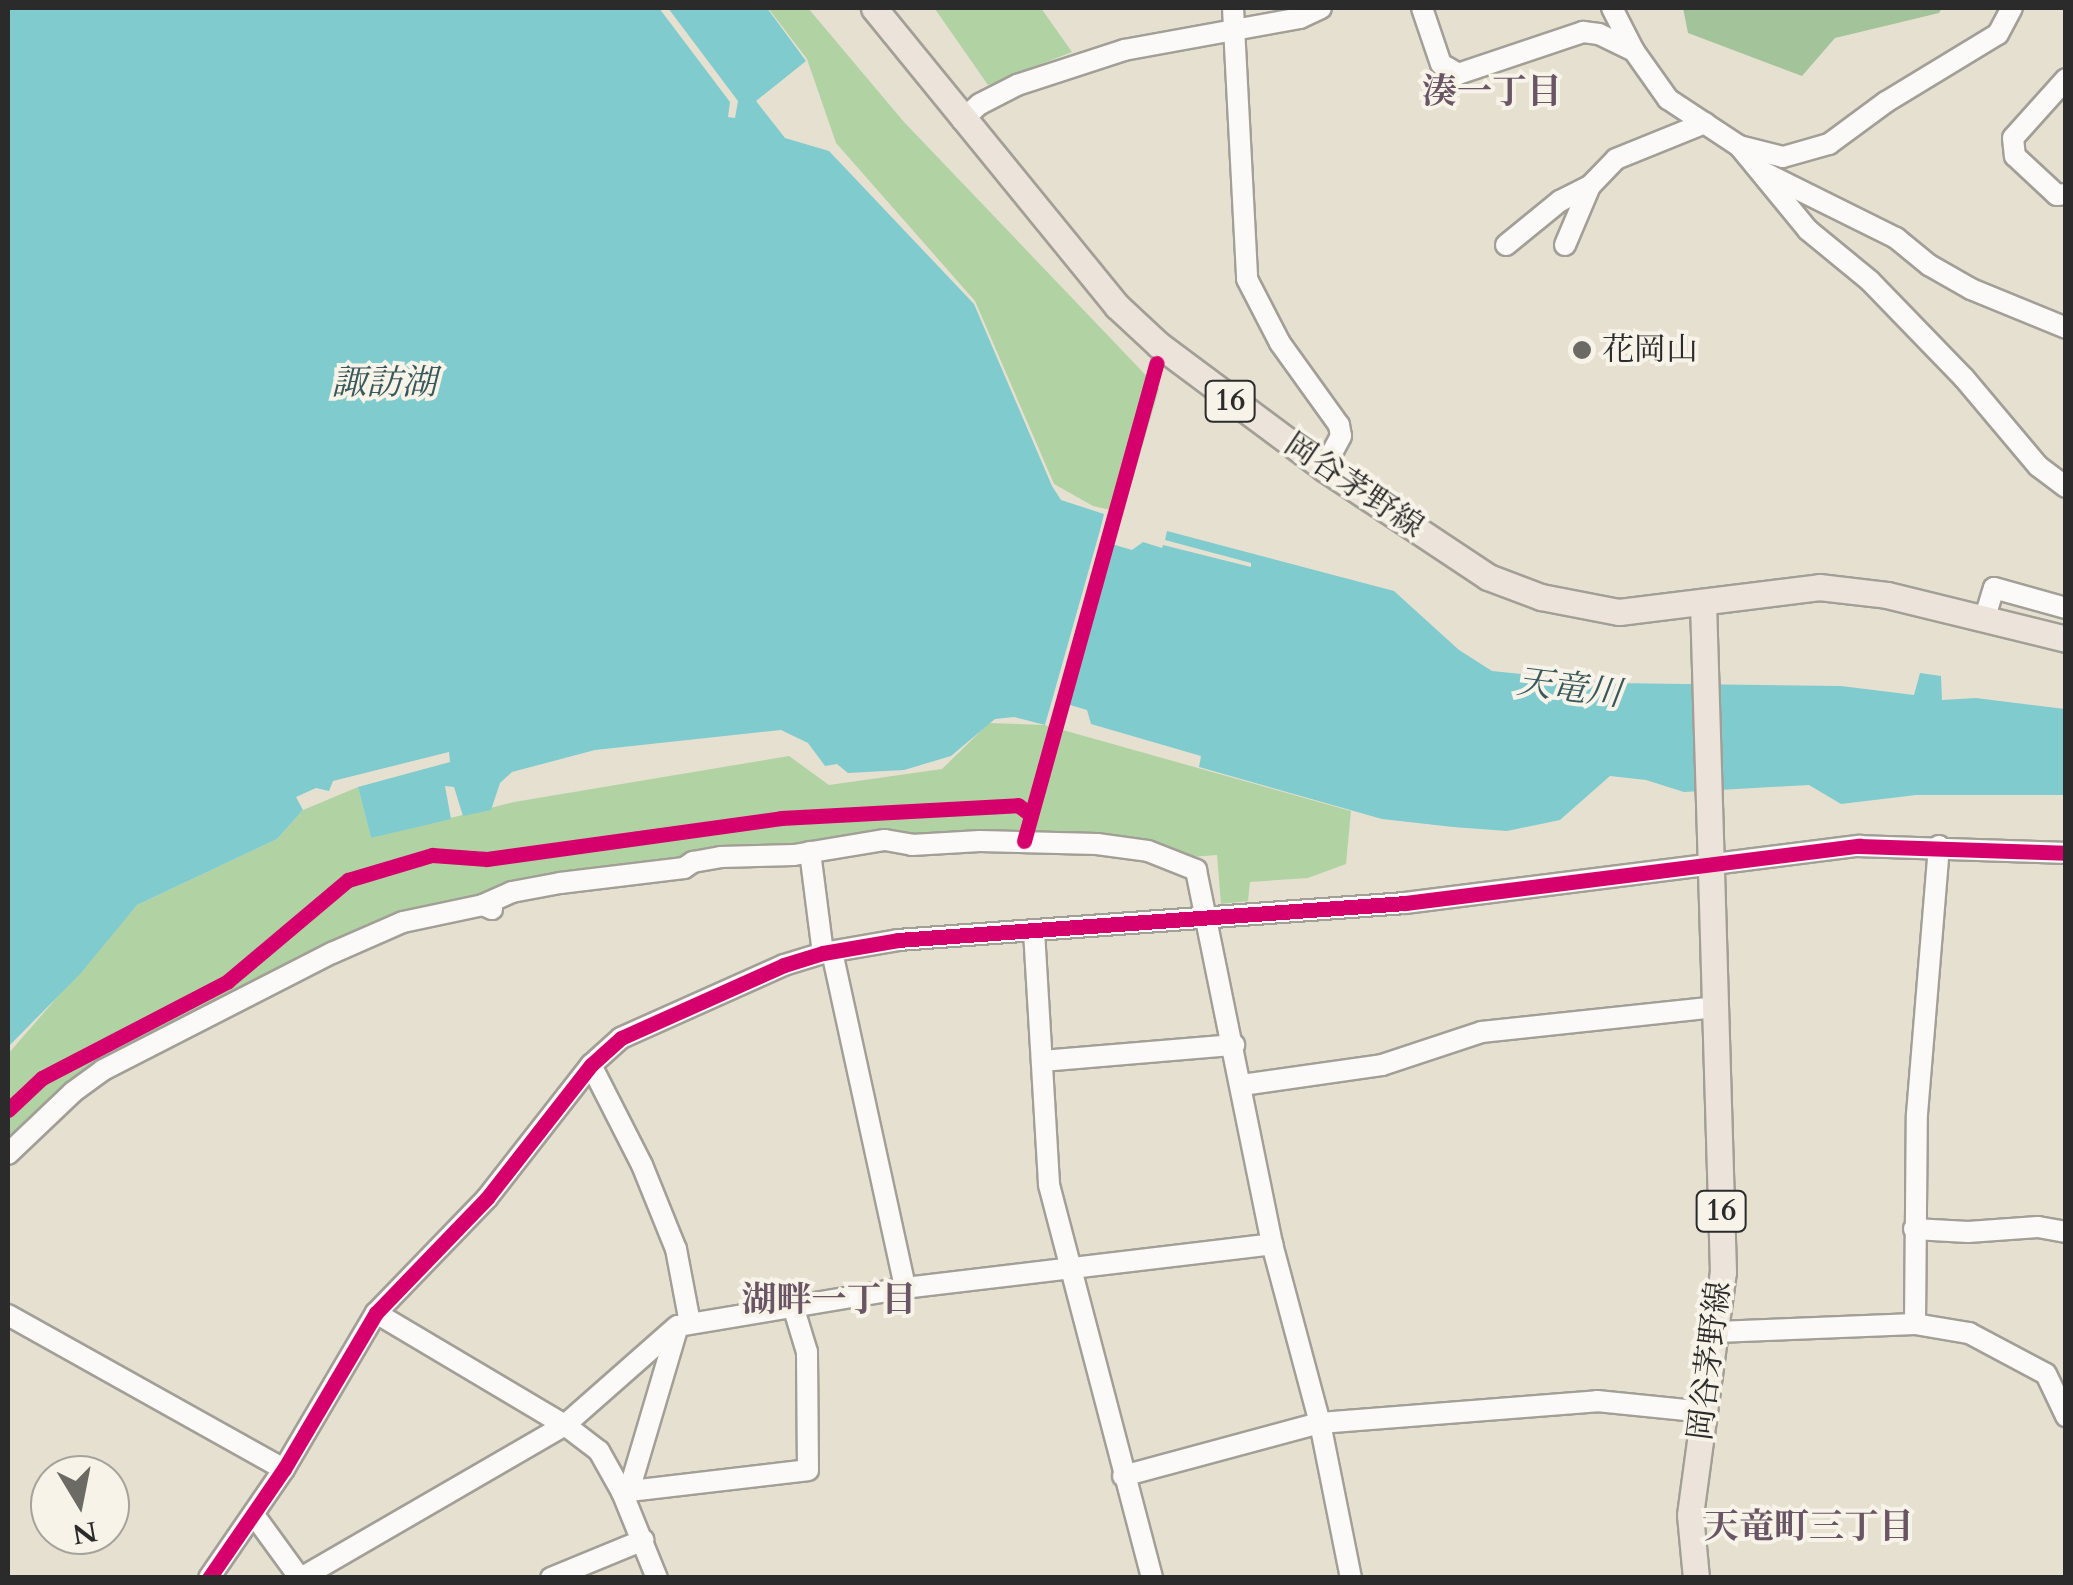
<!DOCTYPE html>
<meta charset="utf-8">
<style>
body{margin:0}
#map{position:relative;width:2073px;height:1585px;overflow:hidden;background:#e6e0d1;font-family:Cardo,"Noto Serif JP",serif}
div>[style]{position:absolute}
.green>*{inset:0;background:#b1d3a4}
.forest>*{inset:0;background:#a3c39b}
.water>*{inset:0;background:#80cbce}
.pier>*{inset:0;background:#e6e0d1}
.roads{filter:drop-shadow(2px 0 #a29f97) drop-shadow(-2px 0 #a29f97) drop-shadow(0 2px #a29f97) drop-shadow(0 -2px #a29f97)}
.minor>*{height:20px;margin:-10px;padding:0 10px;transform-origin:10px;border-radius:10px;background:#fbfaf8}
.major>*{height:25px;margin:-12.5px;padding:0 12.5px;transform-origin:12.5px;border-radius:12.5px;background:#ece4db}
.cycleway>*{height:15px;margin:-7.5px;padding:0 7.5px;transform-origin:7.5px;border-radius:7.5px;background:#d6006c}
.dots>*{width:28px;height:28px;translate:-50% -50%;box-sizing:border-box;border:5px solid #f7f3e8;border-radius:50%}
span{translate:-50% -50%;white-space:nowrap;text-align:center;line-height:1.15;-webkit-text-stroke:8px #f7f3e8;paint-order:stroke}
.shield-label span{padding:2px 8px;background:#f7f3e8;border:2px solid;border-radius:8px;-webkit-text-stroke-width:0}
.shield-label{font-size:30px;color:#2b2b2b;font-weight:700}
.poi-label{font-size:32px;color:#2b2b2b}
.left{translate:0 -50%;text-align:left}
.street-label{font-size:32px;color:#2b2b2b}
.neighbourhood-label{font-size:35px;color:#6a5565;font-weight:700}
.water-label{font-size:35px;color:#38585b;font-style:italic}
.frame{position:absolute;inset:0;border:10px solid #2b2b2b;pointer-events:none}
.north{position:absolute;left:30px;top:1455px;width:100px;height:100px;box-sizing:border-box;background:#f7f3e8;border:2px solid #a5a39c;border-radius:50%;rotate:170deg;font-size:28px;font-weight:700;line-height:40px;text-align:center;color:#2b2b2b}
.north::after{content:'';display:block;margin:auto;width:35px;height:45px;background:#6c6a65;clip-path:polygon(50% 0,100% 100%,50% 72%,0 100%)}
</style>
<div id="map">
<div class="green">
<div style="clip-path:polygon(768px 8px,808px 8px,904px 122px,1159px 389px,1123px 513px,1093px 506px,1054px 484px,975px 301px,836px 143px,807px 59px)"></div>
<div style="clip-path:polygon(939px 8px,1041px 8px,1072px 52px,988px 85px,935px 9px)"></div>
<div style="clip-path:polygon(989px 723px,1045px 725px,1351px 811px,1346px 864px,1308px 878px,1250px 882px,1248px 901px,1221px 904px,1217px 855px,1192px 857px,1132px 837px,1020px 831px,855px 837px,445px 903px,390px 919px,133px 1041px,63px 1086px,8px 1142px,8px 1054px,137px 905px,277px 839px,303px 810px,358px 787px,371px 838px,514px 802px,789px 756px,829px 785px,942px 769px)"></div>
</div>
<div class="forest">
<div style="clip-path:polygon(1683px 8px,1942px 8px,1939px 13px,1835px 38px,1802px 76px,1688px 33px)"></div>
</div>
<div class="water">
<div style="clip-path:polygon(8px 8px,659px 8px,730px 102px,728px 117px,735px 118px,738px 101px,668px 8px,767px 8px,806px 61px,756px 101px,785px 138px,829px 151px,974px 304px,1052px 486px,1061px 500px,1104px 514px,1098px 540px,1132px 550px,1143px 542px,1162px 548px,1163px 545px,1251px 567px,1251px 563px,1165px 540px,1167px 531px,1394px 591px,1459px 650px,1492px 671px,1611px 683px,1841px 686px,1914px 695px,1920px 673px,1941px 676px,1942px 700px,1976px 698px,2065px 709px,2065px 795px,1916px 795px,1841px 804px,1809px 785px,1684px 792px,1646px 780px,1610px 776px,1560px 820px,1507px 831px,1453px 827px,1382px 819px,1199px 767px,1201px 756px,1091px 724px,1087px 710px,1053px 700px,1045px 725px,1014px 717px,995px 719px,951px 756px,904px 770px,848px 773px,837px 764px,825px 766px,808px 743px,781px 730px,595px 750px,512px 772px,500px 783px,491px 810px,463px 816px,454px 787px,445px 786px,451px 819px,371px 838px,358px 787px,450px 762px,449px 752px,333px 781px,329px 791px,316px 788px,296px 797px,303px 810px,277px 839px,137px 905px,80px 974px,8px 1047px)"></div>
</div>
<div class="pier">
<div style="clip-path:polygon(1106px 509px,1109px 514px,1103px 537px,1115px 540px,1101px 588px,1090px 584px,1087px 596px,1098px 599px,1085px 648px,1073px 645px,1069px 657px,1081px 661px,1080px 665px,1067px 710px,1055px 706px,1050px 727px,1045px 725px)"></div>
</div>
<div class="roads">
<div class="minor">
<div style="left:1233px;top:8px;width:271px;rotate:87deg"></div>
<div style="left:1247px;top:279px;width:72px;rotate:62.7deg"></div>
<div style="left:1280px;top:343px;width:101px;rotate:54.3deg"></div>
<div style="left:1339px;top:425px;width:11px;rotate:80deg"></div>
<div style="left:1341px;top:436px;width:36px;rotate:118deg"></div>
<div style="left:1422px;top:8px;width:59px;rotate:71.3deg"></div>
<div style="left:1441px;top:64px;width:20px;rotate:30deg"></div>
<div style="left:1458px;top:74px;width:132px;rotate:-18.6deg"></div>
<div style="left:1583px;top:32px;width:16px;rotate:7deg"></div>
<div style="left:1599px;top:34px;width:39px;rotate:26deg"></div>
<div style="left:1612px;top:8px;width:48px;rotate:62.9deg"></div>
<div style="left:1634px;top:51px;width:59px;rotate:54.7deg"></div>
<div style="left:1668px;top:99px;width:85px;rotate:33.5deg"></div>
<div style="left:1739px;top:146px;width:109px;rotate:50.6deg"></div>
<div style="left:1808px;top:230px;width:80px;rotate:39.4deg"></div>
<div style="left:1870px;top:281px;width:135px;rotate:45.9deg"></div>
<div style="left:1964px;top:378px;width:115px;rotate:49.9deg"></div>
<div style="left:2038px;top:466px;width:35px;rotate:37deg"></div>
<div style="left:2066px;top:79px;width:79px;rotate:131.9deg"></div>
<div style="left:2013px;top:138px;width:18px;rotate:84deg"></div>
<div style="left:2015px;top:156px;width:57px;rotate:42.9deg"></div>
<div style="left:2057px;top:195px;width:9px;rotate:-6deg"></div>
<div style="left:962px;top:120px;width:24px;rotate:-42deg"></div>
<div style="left:980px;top:104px;width:42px;rotate:-27.2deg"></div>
<div style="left:1017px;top:85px;width:113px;rotate:-18.1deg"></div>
<div style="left:1124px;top:50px;width:179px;rotate:-10.3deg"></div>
<div style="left:1300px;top:18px;width:23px;rotate:-25deg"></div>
<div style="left:1739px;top:146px;width:45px;rotate:14deg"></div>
<div style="left:1783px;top:157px;width:48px;rotate:-15.8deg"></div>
<div style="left:1829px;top:144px;width:71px;rotate:-36.4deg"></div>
<div style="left:1886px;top:102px;width:131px;rotate:-31.3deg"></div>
<div style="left:1998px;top:34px;width:30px;rotate:-62deg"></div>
<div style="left:1761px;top:171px;width:151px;rotate:26.4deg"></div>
<div style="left:1896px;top:238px;width:43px;rotate:39.3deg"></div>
<div style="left:1929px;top:265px;width:48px;rotate:29.7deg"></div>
<div style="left:1971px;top:289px;width:103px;rotate:22.3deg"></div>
<div style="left:1506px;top:245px;width:70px;rotate:-39.2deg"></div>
<div style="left:1560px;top:201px;width:34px;rotate:-27deg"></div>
<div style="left:1590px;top:186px;width:37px;rotate:-46deg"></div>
<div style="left:1616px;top:159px;width:96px;rotate:-22deg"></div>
<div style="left:1565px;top:245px;width:64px;rotate:-67deg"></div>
<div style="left:1985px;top:617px;width:30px;rotate:-73deg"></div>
<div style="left:1994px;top:588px;width:75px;rotate:15.5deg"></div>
<div style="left:810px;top:852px;width:102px;rotate:82.7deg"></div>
<div style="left:483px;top:905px;width:32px;rotate:-24deg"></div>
<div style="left:512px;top:892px;width:49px;rotate:-10.6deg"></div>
<div style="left:560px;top:883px;width:125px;rotate:-6.9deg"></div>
<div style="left:684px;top:868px;width:11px;rotate:-34deg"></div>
<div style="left:693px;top:862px;width:28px;rotate:-10deg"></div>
<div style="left:721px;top:857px;width:73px;rotate:-1.6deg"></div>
<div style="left:794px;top:855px;width:92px;rotate:-9.4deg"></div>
<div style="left:885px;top:840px;width:27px;rotate:10deg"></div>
<div style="left:912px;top:845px;width:68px;rotate:-3.4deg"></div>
<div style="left:980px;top:841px;width:117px;rotate:1.5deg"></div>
<div style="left:1097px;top:844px;width:51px;rotate:7.8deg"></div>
<div style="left:1148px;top:851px;width:52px;rotate:21.6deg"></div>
<div style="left:1196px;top:870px;width:382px;rotate:78.5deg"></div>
<div style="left:1272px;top:1244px;width:185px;rotate:75deg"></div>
<div style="left:1320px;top:1423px;width:158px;rotate:78.7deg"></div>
<div style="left:1034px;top:931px;width:254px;rotate:86.6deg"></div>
<div style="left:1049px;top:1185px;width:406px;rotate:75.3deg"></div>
<div style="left:832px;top:952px;width:344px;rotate:77.7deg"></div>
<div style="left:1042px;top:1061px;width:193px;rotate:-4.8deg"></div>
<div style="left:591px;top:1065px;width:112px;rotate:63deg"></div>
<div style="left:642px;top:1165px;width:91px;rotate:68deg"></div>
<div style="left:676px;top:1249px;width:75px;rotate:79.3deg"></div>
<div style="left:1242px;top:1085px;width:141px;rotate:-8.1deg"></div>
<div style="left:1382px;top:1065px;width:105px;rotate:-18.3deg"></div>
<div style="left:1482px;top:1032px;width:234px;rotate:-6.1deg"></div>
<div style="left:8px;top:1154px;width:90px;rotate:-43.6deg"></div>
<div style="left:73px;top:1092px;width:37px;rotate:-36deg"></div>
<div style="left:103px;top:1070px;width:257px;rotate:-27.1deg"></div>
<div style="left:332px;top:953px;width:77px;rotate:-23.6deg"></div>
<div style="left:403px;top:922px;width:82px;rotate:-12deg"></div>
<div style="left:483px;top:905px;width:10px;rotate:24deg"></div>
<div style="left:1914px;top:1229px;width:54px;rotate:3.2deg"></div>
<div style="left:1968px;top:1232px;width:70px;rotate:-4.1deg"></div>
<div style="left:2038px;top:1227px;width:28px;rotate:10deg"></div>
<div style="left:376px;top:1313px;width:220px;rotate:30.7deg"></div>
<div style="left:565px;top:1425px;width:43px;rotate:37.4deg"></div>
<div style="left:599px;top:1451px;width:47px;rotate:60.7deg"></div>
<div style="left:622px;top:1492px;width:93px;rotate:67.9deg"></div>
<div style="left:8px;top:1315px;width:316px;rotate:29.2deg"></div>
<div style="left:1915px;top:1324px;width:210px;rotate:-89.5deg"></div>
<div style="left:1917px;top:1114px;width:269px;rotate:-85.3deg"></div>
<div style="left:1717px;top:1332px;width:198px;rotate:-2.3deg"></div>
<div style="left:1915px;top:1324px;width:55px;rotate:9.5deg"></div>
<div style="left:1969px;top:1333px;width:87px;rotate:28deg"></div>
<div style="left:2046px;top:1374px;width:47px;rotate:64.5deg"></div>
<div style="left:1123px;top:1476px;width:204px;rotate:-15.1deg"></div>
<div style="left:1320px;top:1423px;width:278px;rotate:-4.5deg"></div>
<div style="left:1597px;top:1401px;width:109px;rotate:5.8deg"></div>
<div style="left:629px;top:1491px;width:172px;rotate:-73.5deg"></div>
<div style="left:678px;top:1326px;width:230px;rotate:-9.5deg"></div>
<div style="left:905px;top:1288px;width:370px;rotate:-6.8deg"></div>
<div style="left:622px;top:1492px;width:187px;rotate:-6.7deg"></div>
<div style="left:808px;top:1470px;width:118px;rotate:-90.5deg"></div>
<div style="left:807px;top:1352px;width:48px;rotate:-106.9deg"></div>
<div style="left:254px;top:1515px;width:78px;rotate:53.9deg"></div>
<div style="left:209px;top:1578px;width:132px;rotate:-55.5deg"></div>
<div style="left:284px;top:1469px;width:181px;rotate:-59.5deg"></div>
<div style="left:376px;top:1313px;width:160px;rotate:-46deg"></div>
<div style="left:487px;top:1198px;width:169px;rotate:-52deg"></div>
<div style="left:591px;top:1065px;width:40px;rotate:-42deg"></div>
<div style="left:621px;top:1038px;width:179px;rotate:-24.1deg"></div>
<div style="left:784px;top:965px;width:41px;rotate:-17.1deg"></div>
<div style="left:823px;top:953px;width:76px;rotate:-9.8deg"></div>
<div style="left:898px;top:940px;width:508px;rotate:-4.17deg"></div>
<div style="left:1405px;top:903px;width:458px;rotate:-7.2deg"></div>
<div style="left:1859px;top:846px;width:207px;rotate:1.9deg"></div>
<div style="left:301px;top:1578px;width:305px;rotate:-30.1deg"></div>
<div style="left:565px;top:1425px;width:148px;rotate:-41.4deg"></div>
<div style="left:551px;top:1578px;width:100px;rotate:-22.4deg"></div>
</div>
<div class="major">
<div style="left:874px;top:8px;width:385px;rotate:50.8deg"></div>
<div style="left:1117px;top:306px;width:57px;rotate:42.9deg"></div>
<div style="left:1159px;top:345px;width:206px;rotate:36.7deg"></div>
<div style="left:1324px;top:468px;width:197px;rotate:33.6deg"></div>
<div style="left:1488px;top:577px;width:57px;rotate:20.7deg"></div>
<div style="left:1541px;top:597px;width:79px;rotate:10.9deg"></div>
<div style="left:1619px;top:612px;width:202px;rotate:-7.1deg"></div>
<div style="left:1819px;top:587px;width:68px;rotate:6.7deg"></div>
<div style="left:1887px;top:595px;width:184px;rotate:13.8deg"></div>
<div style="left:1696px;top:1578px;width:63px;rotate:-95.4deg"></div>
<div style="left:1690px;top:1515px;width:245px;rotate:-82.3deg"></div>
<div style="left:1723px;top:1272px;width:668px;rotate:-91.71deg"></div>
</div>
</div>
<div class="cycleway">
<div style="left:1024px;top:841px;width:496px;rotate:-74.5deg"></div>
<div style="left:8px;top:1110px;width:47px;rotate:-43.3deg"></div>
<div style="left:42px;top:1078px;width:210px;rotate:-27.5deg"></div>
<div style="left:228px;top:981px;width:157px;rotate:-40.1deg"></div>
<div style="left:348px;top:880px;width:88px;rotate:-16.6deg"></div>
<div style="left:432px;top:855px;width:55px;rotate:4.2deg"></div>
<div style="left:487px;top:859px;width:297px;rotate:-7.9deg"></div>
<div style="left:781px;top:818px;width:237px;rotate:-3.1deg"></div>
<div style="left:1018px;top:805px;width:16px;rotate:38deg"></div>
<div style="left:209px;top:1578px;width:132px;rotate:-55.5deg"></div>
<div style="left:284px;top:1469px;width:181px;rotate:-59.5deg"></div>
<div style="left:376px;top:1313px;width:160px;rotate:-46deg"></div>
<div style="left:487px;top:1198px;width:169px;rotate:-52deg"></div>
<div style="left:591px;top:1065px;width:40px;rotate:-42deg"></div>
<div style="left:621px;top:1038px;width:179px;rotate:-24.1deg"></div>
<div style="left:784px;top:965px;width:41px;rotate:-17.1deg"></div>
<div style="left:823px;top:953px;width:76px;rotate:-9.8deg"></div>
<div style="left:898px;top:940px;width:508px;rotate:-4.17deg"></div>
<div style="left:1405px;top:903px;width:458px;rotate:-7.2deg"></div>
<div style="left:1859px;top:846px;width:207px;rotate:1.9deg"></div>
</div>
<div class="dots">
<div style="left:1582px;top:350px;background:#6c6a65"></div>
</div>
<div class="shield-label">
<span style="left:1230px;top:401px">16</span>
<span style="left:1721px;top:1211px">16</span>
</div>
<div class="poi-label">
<span class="left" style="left:1602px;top:350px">花岡山</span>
</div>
<div class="street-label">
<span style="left:1354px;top:486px;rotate:34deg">岡谷茅野線</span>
<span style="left:1710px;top:1361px;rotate:-83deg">岡谷茅野線</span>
</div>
<div class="neighbourhood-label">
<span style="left:1492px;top:92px">湊一丁目</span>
<span style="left:829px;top:1300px">湖畔一丁目</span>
<span style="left:1809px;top:1527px">天竜町三丁目</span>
</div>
<div class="water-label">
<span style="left:384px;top:383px">諏訪湖</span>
<span style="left:1569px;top:688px;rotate:7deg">天竜川</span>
</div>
<div class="frame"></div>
<div class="north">N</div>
</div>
